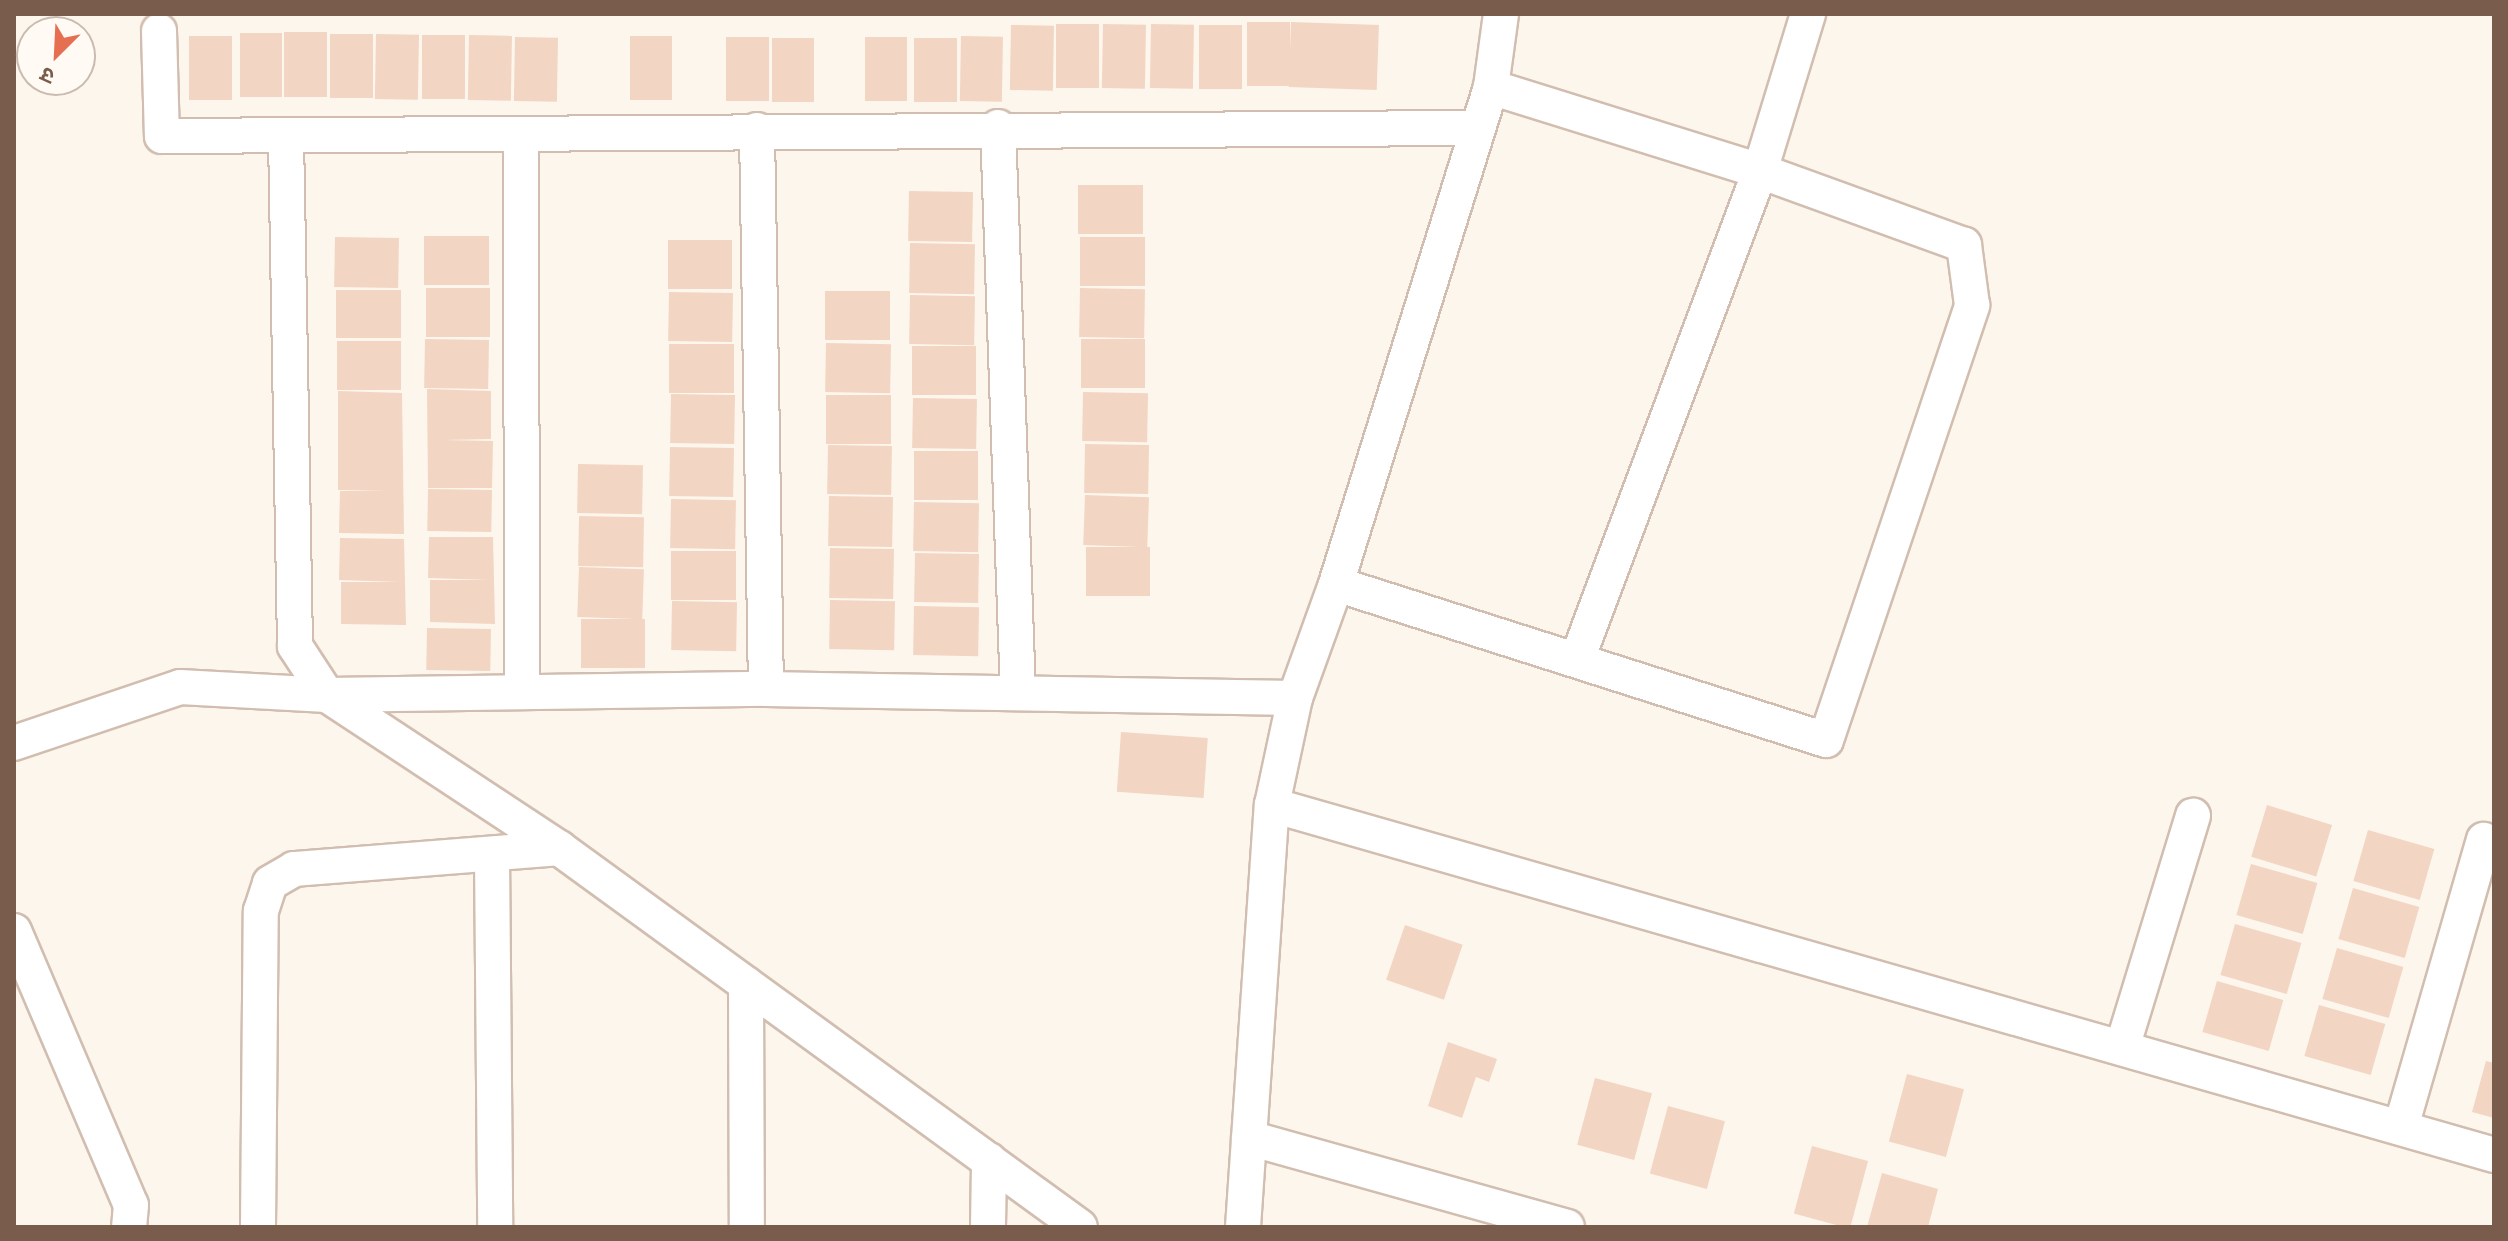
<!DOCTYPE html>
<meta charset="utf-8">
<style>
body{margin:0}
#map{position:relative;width:2508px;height:1241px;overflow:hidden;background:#fdf6ec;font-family:Lato,"Noto Sans Devanagari",sans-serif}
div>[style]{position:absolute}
.building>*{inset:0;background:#f3d5c3;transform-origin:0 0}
.roads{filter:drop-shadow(2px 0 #d1beb0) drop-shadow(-2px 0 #d1beb0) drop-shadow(0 2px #d1beb0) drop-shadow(0 -2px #d1beb0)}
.minor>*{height:34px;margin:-17px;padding:0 17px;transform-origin:17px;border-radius:17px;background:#fff}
span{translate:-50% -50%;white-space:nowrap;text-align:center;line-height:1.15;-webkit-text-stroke:7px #fffaf3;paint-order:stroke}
.frame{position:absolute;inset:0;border:16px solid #7a5c4d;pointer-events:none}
.north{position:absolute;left:16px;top:16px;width:80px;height:80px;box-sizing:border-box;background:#fffaf3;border:2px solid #cabbb1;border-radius:50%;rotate:204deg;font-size:22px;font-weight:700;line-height:32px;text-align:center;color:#7a5c4d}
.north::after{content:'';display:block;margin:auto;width:28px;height:36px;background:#e76f51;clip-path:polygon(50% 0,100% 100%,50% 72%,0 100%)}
</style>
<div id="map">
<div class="building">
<div style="left:1247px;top:22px;width:43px;height:64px"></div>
<div style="left:1291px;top:22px;width:88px;height:65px;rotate:2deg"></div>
<div style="left:1056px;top:24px;width:43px;height:64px"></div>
<div style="left:1103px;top:24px;width:43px;height:64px;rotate:1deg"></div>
<div style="left:1151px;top:24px;width:43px;height:64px;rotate:1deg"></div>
<div style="left:1011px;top:25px;width:43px;height:65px;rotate:1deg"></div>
<div style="left:1199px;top:25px;width:43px;height:64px"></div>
<div style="left:284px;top:32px;width:43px;height:65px"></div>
<div style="left:240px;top:33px;width:42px;height:64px"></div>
<div style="left:330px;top:34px;width:43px;height:64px"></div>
<div style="left:376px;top:34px;width:43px;height:65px;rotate:1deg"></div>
<div style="left:422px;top:35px;width:43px;height:64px"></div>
<div style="left:469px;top:35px;width:43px;height:65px;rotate:1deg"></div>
<div style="left:189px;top:36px;width:43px;height:64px"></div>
<div style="left:630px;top:36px;width:42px;height:64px"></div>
<div style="left:961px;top:36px;width:42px;height:65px;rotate:1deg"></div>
<div style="left:515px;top:37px;width:43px;height:64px;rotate:1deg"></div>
<div style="left:726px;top:37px;width:43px;height:64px"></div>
<div style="left:865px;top:37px;width:42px;height:64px"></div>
<div style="left:772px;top:38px;width:42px;height:64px"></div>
<div style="left:914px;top:38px;width:43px;height:64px"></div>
<div style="left:1078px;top:185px;width:65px;height:49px"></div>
<div style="left:909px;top:191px;width:64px;height:50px;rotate:1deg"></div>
<div style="left:424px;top:236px;width:65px;height:49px"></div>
<div style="left:335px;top:237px;width:64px;height:50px;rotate:1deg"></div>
<div style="left:1080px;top:237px;width:65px;height:49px"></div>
<div style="left:668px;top:240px;width:64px;height:49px"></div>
<div style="left:910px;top:243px;width:65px;height:50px;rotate:1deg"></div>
<div style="left:426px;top:288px;width:64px;height:49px"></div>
<div style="left:1080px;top:288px;width:65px;height:49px;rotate:1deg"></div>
<div style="left:336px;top:290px;width:65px;height:48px"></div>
<div style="left:825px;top:291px;width:65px;height:49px"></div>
<div style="left:669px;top:292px;width:64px;height:49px;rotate:1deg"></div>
<div style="left:910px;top:295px;width:65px;height:49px;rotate:1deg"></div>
<div style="left:425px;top:339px;width:64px;height:49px;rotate:1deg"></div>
<div style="left:1081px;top:339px;width:64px;height:49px"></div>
<div style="left:337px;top:341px;width:64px;height:49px"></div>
<div style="left:826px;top:343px;width:65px;height:49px;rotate:1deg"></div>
<div style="left:669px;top:344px;width:65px;height:49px"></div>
<div style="left:912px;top:346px;width:64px;height:49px"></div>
<div style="clip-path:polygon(427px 389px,491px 391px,491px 439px,443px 440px,493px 441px,492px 488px,428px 488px)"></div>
<div style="clip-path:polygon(338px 391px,402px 393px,404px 534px,339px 533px,340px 491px,389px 490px,338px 490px)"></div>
<div style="left:1083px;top:392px;width:65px;height:49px;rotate:1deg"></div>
<div style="left:671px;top:394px;width:64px;height:49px;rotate:1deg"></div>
<div style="left:826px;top:395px;width:65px;height:49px"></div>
<div style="left:913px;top:398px;width:64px;height:50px;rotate:1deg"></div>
<div style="left:1085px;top:444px;width:64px;height:49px;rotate:1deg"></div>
<div style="left:828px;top:445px;width:64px;height:49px;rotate:1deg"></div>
<div style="left:670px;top:447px;width:64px;height:49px;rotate:1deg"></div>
<div style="left:914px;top:451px;width:64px;height:49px"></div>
<div style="left:578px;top:464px;width:65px;height:49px;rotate:1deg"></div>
<div style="left:428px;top:489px;width:64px;height:42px;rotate:1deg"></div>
<div style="left:1085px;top:495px;width:64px;height:50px;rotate:2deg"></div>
<div style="left:829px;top:496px;width:64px;height:50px;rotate:1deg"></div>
<div style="left:671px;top:499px;width:65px;height:49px;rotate:1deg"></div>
<div style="left:914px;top:502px;width:65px;height:49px;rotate:1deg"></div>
<div style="left:579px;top:516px;width:65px;height:50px;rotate:1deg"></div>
<div style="clip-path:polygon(429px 537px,493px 537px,495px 624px,430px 622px,430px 580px,489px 580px,428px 578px)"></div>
<div style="clip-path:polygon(340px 538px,404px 539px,406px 625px,341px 624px,341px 582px,401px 582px,339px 580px)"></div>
<div style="left:1086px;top:547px;width:64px;height:49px"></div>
<div style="left:830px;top:548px;width:64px;height:50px;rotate:1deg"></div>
<div style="left:671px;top:551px;width:65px;height:49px"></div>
<div style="left:915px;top:553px;width:64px;height:49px;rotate:1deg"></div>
<div style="left:579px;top:567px;width:65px;height:50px;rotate:2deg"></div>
<div style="left:830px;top:600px;width:65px;height:49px;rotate:1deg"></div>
<div style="left:672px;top:601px;width:65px;height:49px;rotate:1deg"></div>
<div style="left:914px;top:606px;width:65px;height:49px;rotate:1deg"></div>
<div style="left:581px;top:619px;width:64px;height:49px"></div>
<div style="left:427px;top:628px;width:64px;height:42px;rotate:1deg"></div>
<div style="left:1121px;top:732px;width:87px;height:60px;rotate:4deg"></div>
<div style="left:2267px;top:805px;width:68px;height:54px;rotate:17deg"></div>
<div style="left:2368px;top:830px;width:69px;height:53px;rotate:16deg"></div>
<div style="left:2251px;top:864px;width:69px;height:53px;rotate:16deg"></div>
<div style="left:2353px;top:888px;width:69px;height:53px;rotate:16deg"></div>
<div style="left:2235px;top:924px;width:69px;height:53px;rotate:16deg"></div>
<div style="left:1405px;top:925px;width:61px;height:58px;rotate:19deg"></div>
<div style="left:2337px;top:948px;width:69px;height:53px;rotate:16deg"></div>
<div style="left:2217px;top:981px;width:69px;height:53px;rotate:16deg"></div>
<div style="left:2319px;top:1005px;width:69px;height:53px;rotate:16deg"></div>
<div style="clip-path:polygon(1448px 1042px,1497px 1059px,1489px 1082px,1476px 1077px,1462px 1118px,1428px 1106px)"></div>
<div style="clip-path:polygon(2486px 1061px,2494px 1063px,2494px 1118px,2472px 1112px)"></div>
<div style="left:1907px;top:1074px;width:59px;height:70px;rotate:15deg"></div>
<div style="left:1595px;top:1078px;width:59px;height:69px;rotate:15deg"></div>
<div style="left:1668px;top:1106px;width:59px;height:70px;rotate:15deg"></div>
<div style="left:1812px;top:1146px;width:58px;height:70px;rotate:15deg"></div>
<div style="clip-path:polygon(1882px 1173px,1938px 1189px,1928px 1227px,1867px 1227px)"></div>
</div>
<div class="roads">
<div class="minor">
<div style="left:159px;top:31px;width:105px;rotate:88.4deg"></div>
<div style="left:162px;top:136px;width:1316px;rotate:-0.35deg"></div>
<div style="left:998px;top:127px;width:566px;rotate:87.98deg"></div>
<div style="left:757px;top:130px;width:559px;rotate:89.08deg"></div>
<div style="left:286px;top:135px;width:511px;rotate:88.99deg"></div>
<div style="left:295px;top:646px;width:59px;rotate:56.9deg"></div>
<div style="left:327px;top:695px;width:278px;rotate:33.4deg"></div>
<div style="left:559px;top:848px;width:644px;rotate:36.03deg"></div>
<div style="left:521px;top:137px;width:555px;rotate:89.9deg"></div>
<div style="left:1336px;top:584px;width:514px;rotate:17.66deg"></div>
<div style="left:1826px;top:740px;width:459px;rotate:-71.4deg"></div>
<div style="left:1972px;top:305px;width:61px;rotate:-97.6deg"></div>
<div style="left:1964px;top:245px;width:217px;rotate:-160.1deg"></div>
<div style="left:1760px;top:171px;width:282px;rotate:-162.7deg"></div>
<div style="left:1578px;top:657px;width:519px;rotate:-69.47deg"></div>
<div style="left:1760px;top:171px;width:164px;rotate:-73deg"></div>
<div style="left:14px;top:743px;width:175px;rotate:-18.6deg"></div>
<div style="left:180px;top:687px;width:147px;rotate:3.1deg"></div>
<div style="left:327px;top:695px;width:439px;rotate:-0.8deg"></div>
<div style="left:766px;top:689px;width:529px;rotate:0.97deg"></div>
<div style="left:1272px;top:805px;width:1271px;rotate:15.98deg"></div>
<div style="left:492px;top:854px;width:373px;rotate:89.5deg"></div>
<div style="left:14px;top:931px;width:298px;rotate:66.9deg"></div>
<div style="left:131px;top:1205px;width:22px;rotate:95deg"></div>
<div style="left:746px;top:984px;width:243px;rotate:89.8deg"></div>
<div style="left:2122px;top:1048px;width:243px;rotate:-73deg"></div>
<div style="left:2401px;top:1127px;width:299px;rotate:-73.9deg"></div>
<div style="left:1249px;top:1138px;width:330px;rotate:15.6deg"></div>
<div style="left:258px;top:1227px;width:316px;rotate:-89.5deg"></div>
<div style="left:261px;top:911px;width:29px;rotate:-72deg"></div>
<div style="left:270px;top:883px;width:28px;rotate:-30deg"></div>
<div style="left:294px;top:869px;width:266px;rotate:-4.5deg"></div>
<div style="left:988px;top:1227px;width:67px;rotate:-89.1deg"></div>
<div style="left:1243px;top:1227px;width:423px;rotate:-86.1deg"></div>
<div style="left:1272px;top:805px;width:109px;rotate:-77.9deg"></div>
<div style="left:1295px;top:698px;width:121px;rotate:-70.2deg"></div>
<div style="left:1336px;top:584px;width:521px;rotate:-72.68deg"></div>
<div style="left:1491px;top:87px;width:74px;rotate:-82.2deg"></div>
</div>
</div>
<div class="frame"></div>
<div class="north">उ</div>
</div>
